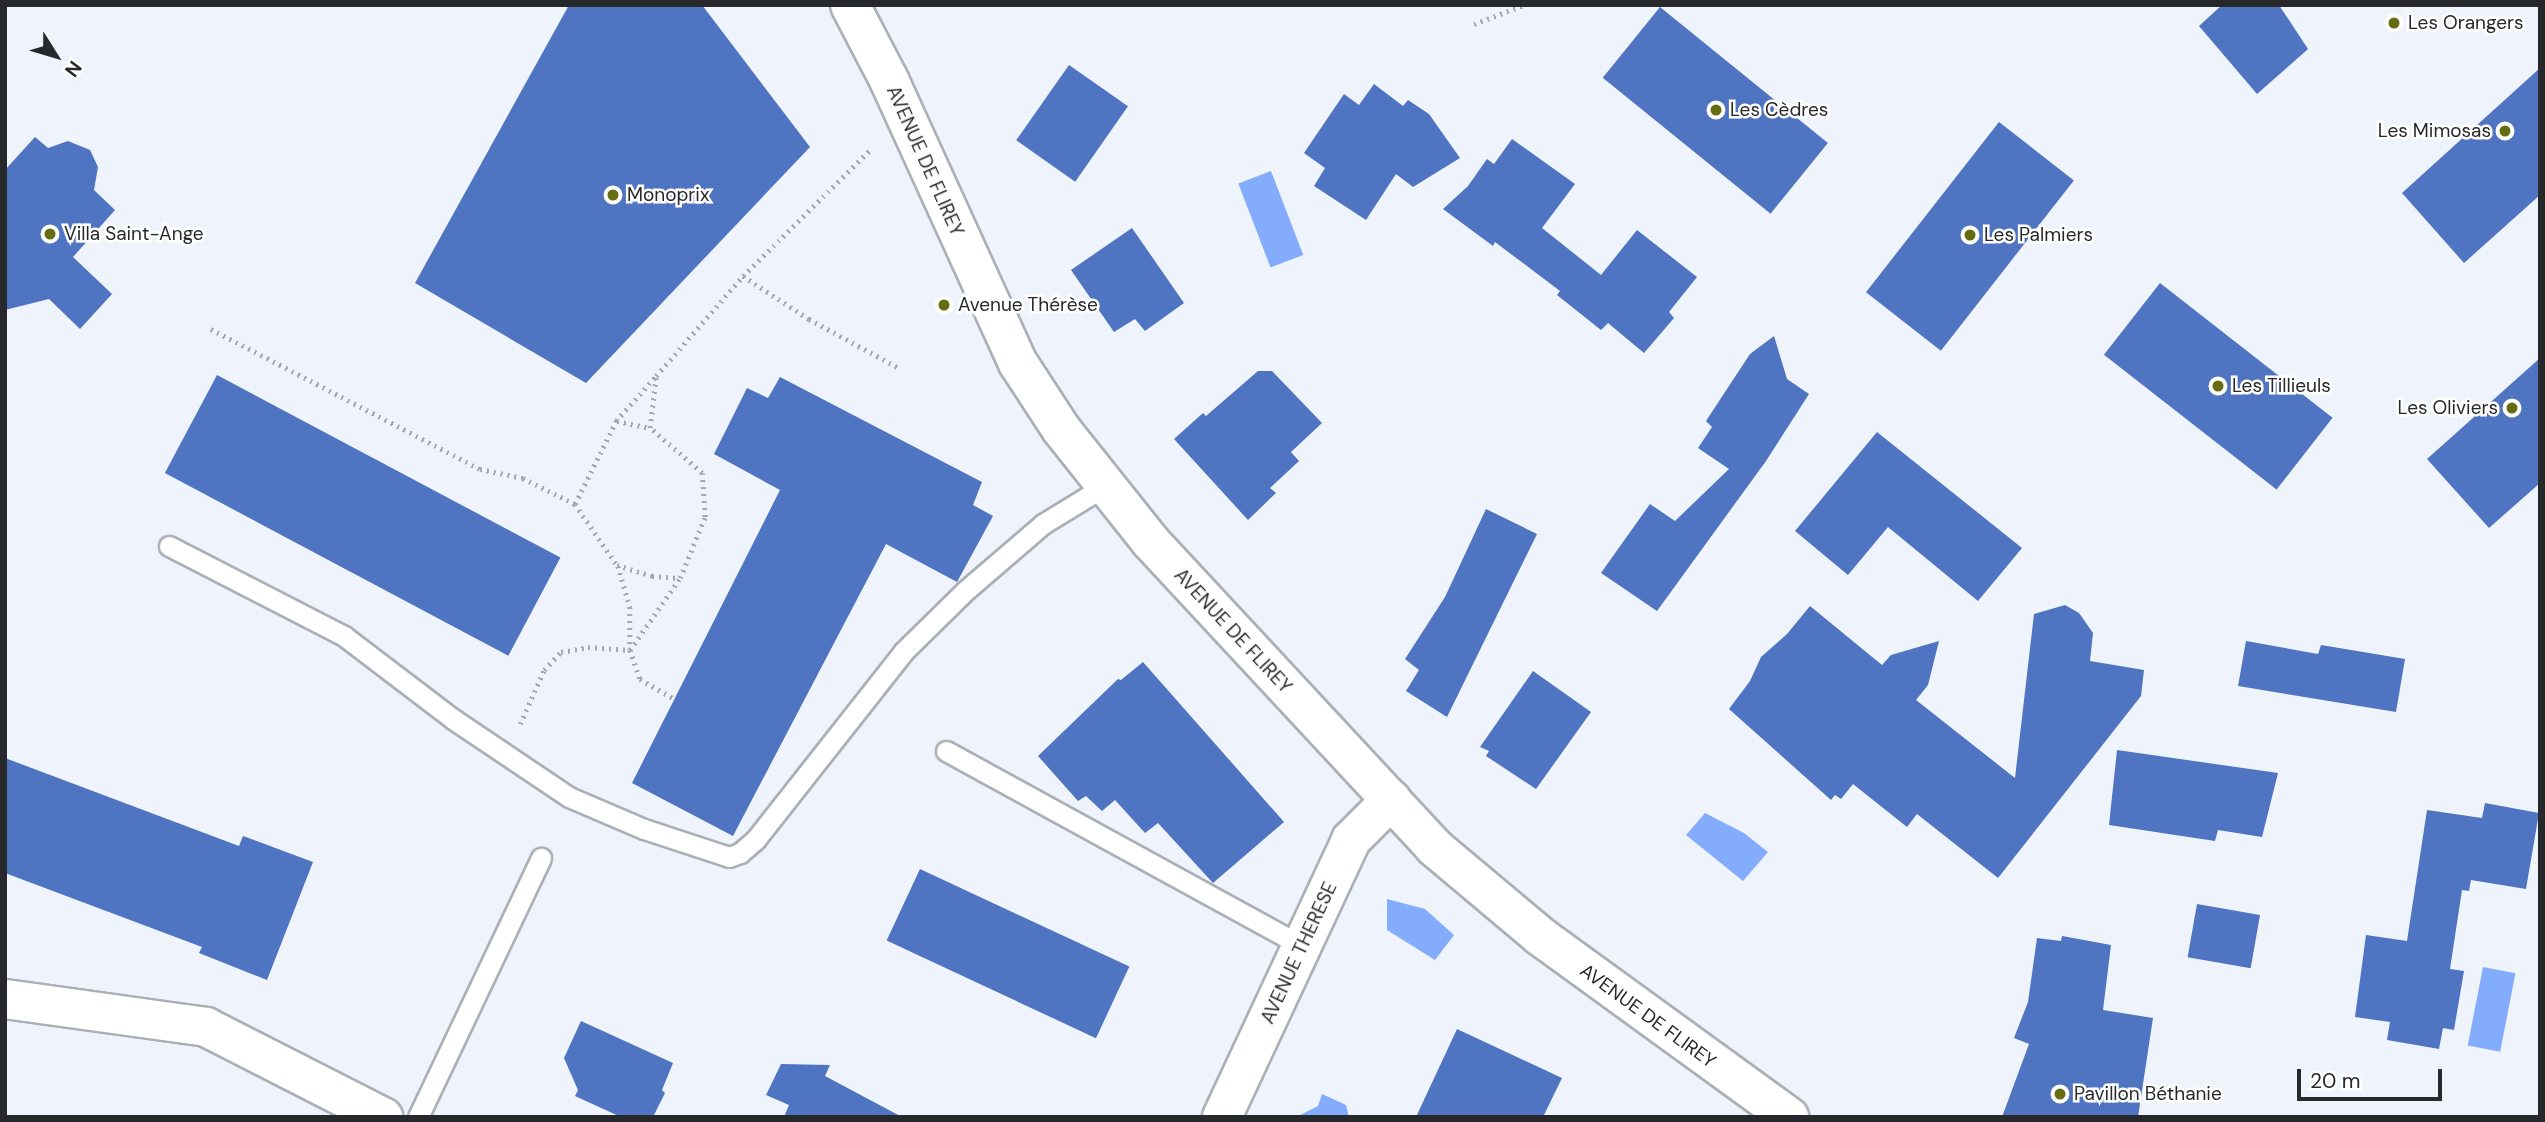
<!DOCTYPE html>
<meta charset="utf-8">
<style>
body{margin:0}
#map{position:relative;width:2545px;height:1122px;overflow:hidden;background:#eff3fb;font-family:"DM Sans",sans-serif}
div>[style]{position:absolute}
.water>*{inset:0;background:#84acfd;transform-origin:0 0}
.building>*{inset:0;background:#4f74c1;transform-origin:0 0}
.path>*{height:4.5px;margin-top:-2.25px;transform-origin:0;background:repeating-linear-gradient(90deg,#a5a8ae 0 2px,transparent 0 7px)}
.roads{filter:drop-shadow(2px 0 #abafb6) drop-shadow(-2px 0 #abafb6) drop-shadow(0 2px #abafb6) drop-shadow(0 -2px #abafb6)}
.service>*{height:19px;margin:-9.5px;padding:0 9.5px;transform-origin:9.5px;border-radius:9.5px;background:#fff}
.minor>*{height:38px;margin:-19px;padding:0 19px;transform-origin:19px;border-radius:19px;background:#fff}
.secondary>*{height:38px;margin:-19px;padding:0 19px;transform-origin:19px;border-radius:19px;background:#fff}
.dots>*{width:19px;height:19px;translate:-50% -50%;box-sizing:border-box;border:4px solid #fff;border-radius:50%}
span{translate:-50% -50%;white-space:nowrap;text-align:center;line-height:1.15;-webkit-text-stroke:5px #fff;paint-order:stroke}
.poi-label{font-size:19px;color:#27282b}
.left{translate:0 -50%;text-align:left}
.right{translate:-100% -50%;text-align:right}
.street-label{font-size:19px;color:#27282b}
.frame{position:absolute;inset:0;border:7px solid #27282b;pointer-events:none}
.north{position:absolute;left:21px;top:21px;width:70px;height:70px;-webkit-text-stroke:5px #fff;paint-order:stroke;rotate:127deg;font-size:19px;font-weight:700;line-height:28px;text-align:center;color:#27282b}
.north::after{content:'';display:block;margin:auto;width:24px;height:32px;background:#27282b;clip-path:polygon(50% 0,100% 100%,50% 72%,0 100%)}
.scale{position:absolute;left:2297px;top:1069px;width:145px;height:32px;box-sizing:border-box;border:4px solid #27282b;border-top:0;padding-left:9px;font-size:21px;line-height:24px;white-space:nowrap;color:#27282b;-webkit-text-stroke:5px #fff;paint-order:stroke}
</style>
<div id="map">
<div class="water">
<div style="left:1271px;top:171px;width:90px;height:35px;rotate:69deg"></div>
<div style="clip-path:polygon(1705px 813px,1744px 833px,1768px 852px,1743px 881px,1686px 835px)"></div>
<div style="clip-path:polygon(1387px 899px,1425px 909px,1454px 935px,1435px 960px,1387px 930px)"></div>
<div style="left:2483px;top:967px;width:33px;height:80px;rotate:11deg"></div>
<div style="clip-path:polygon(1322px 1094px,1346px 1105px,1349px 1117px,1296px 1117px,1318px 1106px)"></div>
</div>
<div class="building">
<div style="clip-path:polygon(569px 5px,702px 5px,810px 147px,586px 383px,415px 283px)"></div>
<div style="clip-path:polygon(2222px 5px,2279px 5px,2308px 49px,2257px 94px,2199px 26px)"></div>
<div style="left:1660px;top:7px;width:216px;height:91px;rotate:39deg"></div>
<div style="left:1069px;top:65px;width:72px;height:92px;rotate:35deg"></div>
<div style="clip-path:polygon(2540px 68px,2540px 195px,2464px 263px,2402px 193px)"></div>
<div style="clip-path:polygon(1374px 84px,1403px 106px,1408px 100px,1429px 114px,1460px 158px,1413px 187px,1396px 174px,1366px 220px,1314px 186px,1325px 168px,1304px 153px,1344px 94px,1359px 105px)"></div>
<div style="left:1999px;top:122px;width:95px;height:216px;rotate:38deg"></div>
<div style="clip-path:polygon(35px 137px,48px 148px,68px 141px,90px 150px,98px 167px,94px 190px,115px 210px,73px 257px,112px 294px,80px 329px,49px 299px,5px 310px,5px 170px)"></div>
<div style="clip-path:polygon(1512px 139px,1575px 184px,1542px 228px,1601px 275px,1637px 230px,1697px 277px,1669px 312px,1674px 318px,1644px 353px,1608px 323px,1601px 330px,1557px 295px,1560px 291px,1495px 242px,1493px 246px,1443px 209px,1468px 186px,1487px 159px,1494px 164px)"></div>
<div style="clip-path:polygon(1132px 228px,1184px 303px,1145px 331px,1135px 319px,1114px 332px,1071px 270px)"></div>
<div style="left:2160px;top:283px;width:219px;height:91px;rotate:38deg"></div>
<div style="clip-path:polygon(1774px 336px,1787px 379px,1809px 394px,1766px 461px,1657px 611px,1601px 573px,1650px 504px,1675px 521px,1729px 469px,1698px 448px,1712px 427px,1706px 421px,1750px 354px)"></div>
<div style="clip-path:polygon(2540px 358px,2540px 483px,2489px 528px,2427px 459px)"></div>
<div style="clip-path:polygon(1258px 371px,1272px 371px,1322px 423px,1291px 452px,1299px 461px,1270px 488px,1276px 493px,1248px 520px,1174px 439px,1203px 413px,1206px 416px)"></div>
<div style="left:217px;top:375px;width:389px;height:111px;rotate:28deg"></div>
<div style="clip-path:polygon(780px 377px,982px 482px,973px 505px,993px 516px,957px 582px,886px 544px,733px 836px,632px 783px,780px 490px,714px 454px,747px 388px,768px 398px)"></div>
<div style="clip-path:polygon(1877px 432px,2022px 548px,1978px 601px,1888px 527px,1848px 575px,1795px 531px)"></div>
<div style="clip-path:polygon(1486px 509px,1537px 534px,1447px 717px,1406px 691px,1419px 670px,1405px 659px,1445px 597px)"></div>
<div style="clip-path:polygon(2065px 605px,2079px 613px,2093px 633px,2090px 661px,2144px 670px,2141px 696px,1998px 878px,1917px 814px,1907px 827px,1853px 784px,1841px 799px,1835px 795px,1831px 800px,1729px 709px,1750px 681px,1761px 657px,1787px 634px,1810px 606px,1882px 665px,1891px 655px,1939px 641px,1928px 685px,1916px 700px,2015px 778px,2034px 614px)"></div>
<div style="clip-path:polygon(2246px 641px,2318px 654px,2321px 645px,2405px 659px,2396px 712px,2238px 686px)"></div>
<div style="clip-path:polygon(1143px 662px,1284px 822px,1213px 883px,1158px 823px,1145px 833px,1115px 800px,1102px 811px,1086px 796px,1078px 801px,1038px 756px,1118px 679px,1121px 680px)"></div>
<div style="clip-path:polygon(1533px 671px,1591px 712px,1536px 789px,1486px 756px,1489px 751px,1480px 747px)"></div>
<div style="clip-path:polygon(2117px 750px,2278px 773px,2262px 837px,2218px 830px,2215px 841px,2109px 825px)"></div>
<div style="clip-path:polygon(5px 758px,239px 846px,243px 836px,313px 862px,267px 980px,199px 953px,202px 947px,5px 873px)"></div>
<div style="clip-path:polygon(2485px 803px,2539px 813px,2526px 889px,2471px 880px,2469px 891px,2462px 890px,2450px 969px,2464px 971px,2454px 1030px,2443px 1028px,2439px 1049px,2387px 1040px,2390px 1022px,2355px 1017px,2366px 935px,2407px 941px,2427px 810px,2482px 818px)"></div>
<div style="left:920px;top:869px;width:231px;height:79px;rotate:25deg"></div>
<div style="left:2197px;top:904px;width:64px;height:54px;rotate:10deg"></div>
<div style="clip-path:polygon(2062px 936px,2111px 945px,2103px 1010px,2153px 1018px,2138px 1117px,2002px 1117px,2029px 1044px,2014px 1038px,2028px 1002px,2037px 938px,2061px 941px)"></div>
<div style="clip-path:polygon(581px 1021px,673px 1063px,662px 1090px,665px 1093px,653px 1117px,621px 1117px,575px 1096px,578px 1090px,564px 1058px)"></div>
<div style="clip-path:polygon(1457px 1029px,1562px 1078px,1543px 1117px,1416px 1117px)"></div>
<div style="clip-path:polygon(781px 1064px,830px 1065px,825px 1076px,902px 1117px,784px 1117px,789px 1105px,766px 1095px)"></div>
</div>
<div class="path">
<div style="left:1474px;top:24px;width:53px;rotate:-20.8deg"></div>
<div style="left:743px;top:276px;width:79px;rotate:33.1deg"></div>
<div style="left:809px;top:319px;width:102px;rotate:28.6deg"></div>
<div style="left:211px;top:329px;width:303px;rotate:27.5deg"></div>
<div style="left:480px;top:469px;width:44px;rotate:11.8deg"></div>
<div style="left:523px;top:478px;width:58px;rotate:26.6deg"></div>
<div style="left:575px;top:504px;width:74px;rotate:55.5deg"></div>
<div style="left:617px;top:565px;width:37px;rotate:17deg"></div>
<div style="left:652px;top:576px;width:27px;rotate:4deg"></div>
<div style="left:617px;top:421px;width:34px;rotate:12deg"></div>
<div style="left:575px;top:504px;width:93px;rotate:-63.7deg"></div>
<div style="left:616px;top:421px;width:59px;rotate:-48.4deg"></div>
<div style="left:618px;top:566px;width:43px;rotate:73.7deg"></div>
<div style="left:630px;top:607px;width:43px;rotate:90deg"></div>
<div style="left:630px;top:650px;width:31px;rotate:71deg"></div>
<div style="left:640px;top:679px;width:39px;rotate:30deg"></div>
<div style="left:520px;top:724px;width:59px;rotate:-66deg"></div>
<div style="left:544px;top:670px;width:25px;rotate:-47deg"></div>
<div style="left:561px;top:652px;width:27px;rotate:-10deg"></div>
<div style="left:588px;top:647px;width:42px;rotate:4.1deg"></div>
<div style="left:630px;top:650px;width:88px;rotate:-55.2deg"></div>
<div style="left:680px;top:578px;width:66px;rotate:-67.7deg"></div>
<div style="left:705px;top:517px;width:44px;rotate:-93.9deg"></div>
<div style="left:702px;top:473px;width:69px;rotate:-139.1deg"></div>
<div style="left:650px;top:428px;width:52px;rotate:-83.4deg"></div>
<div style="left:656px;top:376px;width:133px;rotate:-49deg"></div>
<div style="left:743px;top:276px;width:182px;rotate:-44.8deg"></div>
</div>
<div class="roads">
<div class="service">
<div style="left:169px;top:546px;width:197px;rotate:27.2deg"></div>
<div style="left:344px;top:636px;width:137px;rotate:37.3deg"></div>
<div style="left:453px;top:719px;width:140px;rotate:33.9deg"></div>
<div style="left:569px;top:797px;width:82px;rotate:23.1deg"></div>
<div style="left:644px;top:829px;width:89px;rotate:18.2deg"></div>
<div style="left:729px;top:857px;width:12px;rotate:-20deg"></div>
<div style="left:740px;top:853px;width:21px;rotate:-41deg"></div>
<div style="left:756px;top:839px;width:238px;rotate:-51.8deg"></div>
<div style="left:903px;top:652px;width:87px;rotate:-44.5deg"></div>
<div style="left:965px;top:591px;width:103px;rotate:-40.7deg"></div>
<div style="left:1043px;top:524px;width:73px;rotate:-31.5deg"></div>
<div style="left:946px;top:751px;width:406px;rotate:28.7deg"></div>
<div style="left:418px;top:1117px;width:287px;rotate:-64.6deg"></div>
</div>
<div class="minor">
<div style="left:5px;top:999px;width:203px;rotate:7.9deg"></div>
<div style="left:206px;top:1027px;width:199px;rotate:27deg"></div>
<div style="left:1222px;top:1117px;width:306px;rotate:-65deg"></div>
<div style="left:1351px;top:840px;width:57px;rotate:-45deg"></div>
</div>
<div class="secondary">
<div style="left:850px;top:5px;width:85px;rotate:62.5deg"></div>
<div style="left:889px;top:80px;width:311px;rotate:65.5deg"></div>
<div style="left:1018px;top:363px;width:79px;rotate:56.9deg"></div>
<div style="left:1061px;top:429px;width:144px;rotate:51.5deg"></div>
<div style="left:1151px;top:542px;width:416px;rotate:47.1deg"></div>
<div style="left:1434px;top:847px;width:138px;rotate:40deg"></div>
<div style="left:1540px;top:936px;width:308px;rotate:36deg"></div>
</div>
</div>
<div class="dots">
<div style="left:2394px;top:23px;background:#666c11"></div>
<div style="left:1716px;top:110px;background:#666c11"></div>
<div style="left:2505px;top:131px;background:#666c11"></div>
<div style="left:613px;top:195px;background:#666c11"></div>
<div style="left:50px;top:234px;background:#666c11"></div>
<div style="left:1970px;top:235px;background:#666c11"></div>
<div style="left:944px;top:305px;background:#666c11"></div>
<div style="left:2218px;top:386px;background:#666c11"></div>
<div style="left:2512px;top:408px;background:#666c11"></div>
<div style="left:2060px;top:1094px;background:#666c11"></div>
</div>
<div class="poi-label">
<span class="left" style="left:2408px;top:23px">Les Orangers</span>
<span class="left" style="left:1730px;top:110px">Les Cèdres</span>
<span class="right" style="left:2491px;top:131px">Les Mimosas</span>
<span class="left" style="left:627px;top:195px">Monoprix</span>
<span class="left" style="left:64px;top:234px">Villa Saint-Ange</span>
<span class="left" style="left:1984px;top:235px">Les Palmiers</span>
<span class="left" style="left:958px;top:305px">Avenue Thérèse</span>
<span class="left" style="left:2232px;top:386px">Les Tillieuls</span>
<span class="right" style="left:2498px;top:408px">Les Oliviers</span>
<span class="left" style="left:2074px;top:1094px">Pavillon Béthanie</span>
</div>
<div class="street-label">
<span style="left:925px;top:161px;rotate:66deg">AVENUE DE FLIREY</span>
<span style="left:1233px;top:631px;rotate:47deg">AVENUE DE FLIREY</span>
<span style="left:1299px;top:953px;rotate:-65deg">AVENUE THERESE</span>
<span style="left:1648px;top:1016px;rotate:36deg">AVENUE DE FLIREY</span>
</div>
<div class="frame"></div>
<div class="north">N</div>
<div class="scale">20 m</div>
</div>
